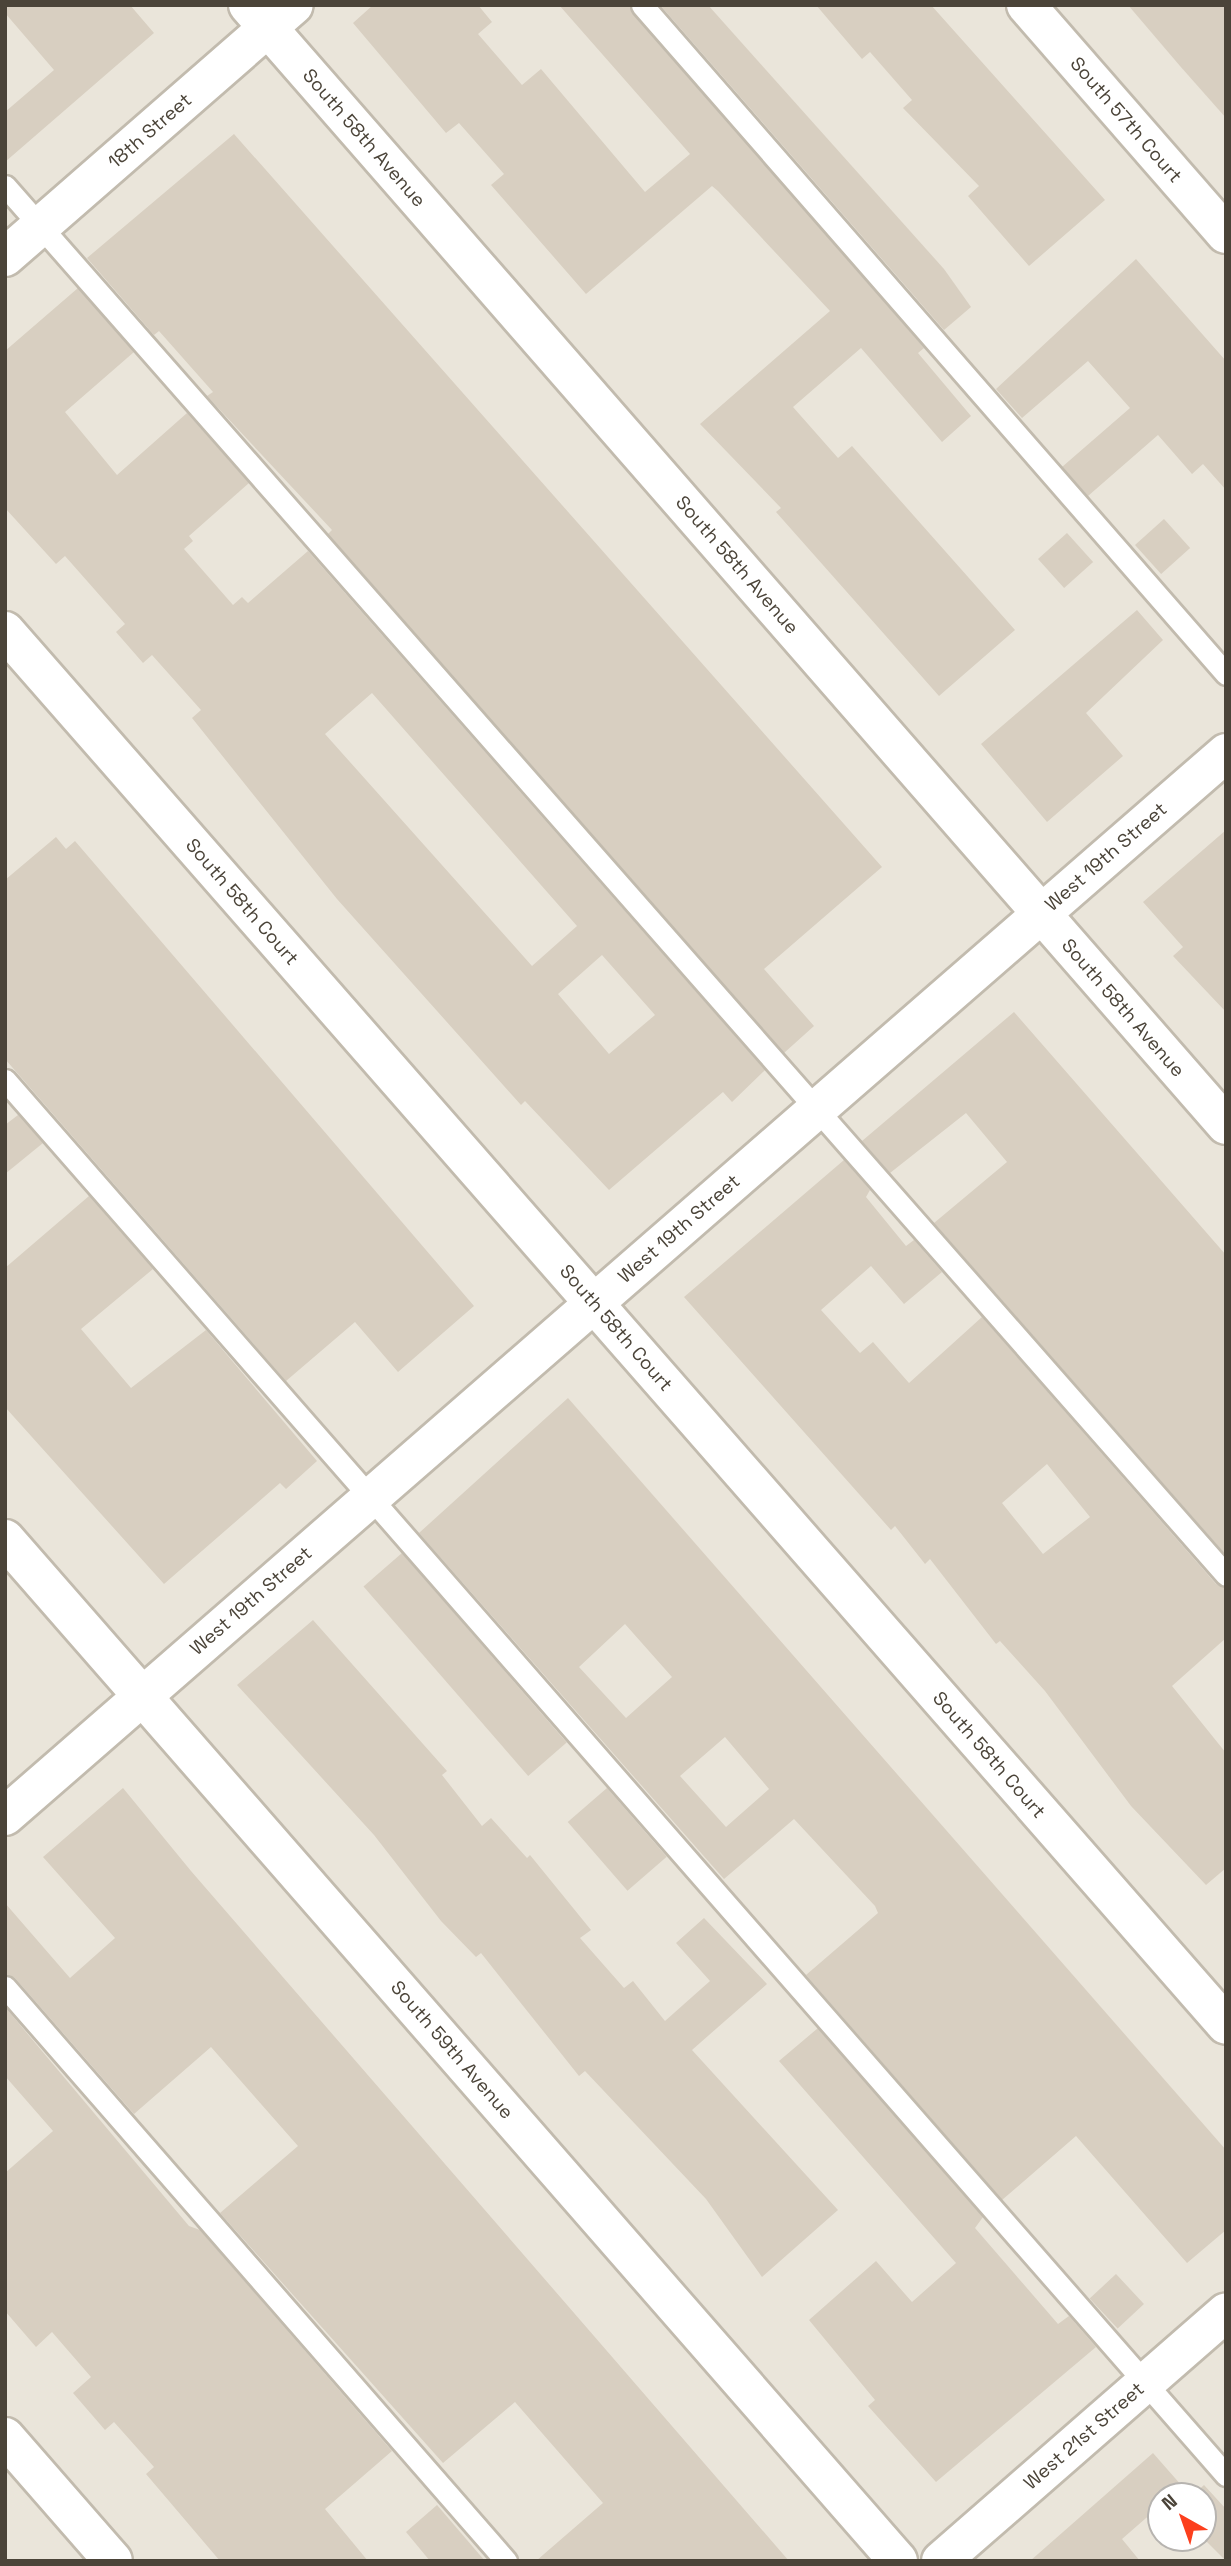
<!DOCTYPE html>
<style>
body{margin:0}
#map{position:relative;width:1231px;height:2566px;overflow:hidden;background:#f6f3ec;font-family:"Space Grotesk",sans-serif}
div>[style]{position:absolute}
.residential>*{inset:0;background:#eae5da}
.building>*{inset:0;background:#d8cfc1;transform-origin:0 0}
.roads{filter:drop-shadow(2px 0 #c2bbae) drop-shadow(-2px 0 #c2bbae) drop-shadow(0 2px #c2bbae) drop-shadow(0 -2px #c2bbae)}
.service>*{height:21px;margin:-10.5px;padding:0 10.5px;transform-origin:10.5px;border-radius:10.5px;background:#fff}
.minor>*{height:38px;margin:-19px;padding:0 19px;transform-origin:19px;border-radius:19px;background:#fff}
span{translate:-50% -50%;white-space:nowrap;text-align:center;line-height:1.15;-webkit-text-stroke:7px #fff;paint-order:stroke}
.street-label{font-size:19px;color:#4b4439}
.frame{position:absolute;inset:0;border:7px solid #4b4439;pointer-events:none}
.north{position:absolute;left:1147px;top:2482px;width:70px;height:70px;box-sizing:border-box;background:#fff;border:2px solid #b7b4b0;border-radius:50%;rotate:320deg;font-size:19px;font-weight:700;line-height:28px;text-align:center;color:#4b4439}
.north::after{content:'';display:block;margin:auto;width:24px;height:32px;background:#fc3f1d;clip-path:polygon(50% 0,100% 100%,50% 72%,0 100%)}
</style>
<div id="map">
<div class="residential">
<div style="clip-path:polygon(evenodd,5px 5px,1226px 5px,1226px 2561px,5px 2561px,5px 5px,1161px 2496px,1203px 2496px,1203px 2538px,1161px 2538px,1161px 2496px)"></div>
</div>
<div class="building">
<div style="clip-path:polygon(5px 5px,130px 5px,154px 33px,5px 162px,5px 112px,54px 70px,5px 13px)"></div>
<div style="clip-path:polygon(373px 5px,478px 5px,492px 22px,478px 34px,522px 85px,541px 69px,645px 192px,690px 154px,559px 5px,629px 5px,924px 348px,918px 353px,971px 416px,942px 442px,861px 348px,793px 407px,838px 458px,852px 446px,1015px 630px,939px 696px,776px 512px,781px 508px,700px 424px,830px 311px,718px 191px,712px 186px,586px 294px,491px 185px,504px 174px,459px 123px,446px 133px,353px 23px)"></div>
<div style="clip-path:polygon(660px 5px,708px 5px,944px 269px,971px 307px,944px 330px)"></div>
<div style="clip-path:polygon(816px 5px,931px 5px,1105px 200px,1029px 266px,968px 196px,979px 186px,903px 108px,912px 100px,870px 52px,862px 59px)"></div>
<div style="clip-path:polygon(1128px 5px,1226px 5px,1226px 118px,1180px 66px)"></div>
<div style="clip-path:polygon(234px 134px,882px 867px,764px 969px,814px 1026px,784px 1053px,328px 534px,332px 530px,207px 396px,213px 392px,159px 331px,154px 335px,87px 258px)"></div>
<div style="clip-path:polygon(1136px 259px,1226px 361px,1226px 490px,1203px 464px,1192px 474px,1158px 435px,1088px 496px,1062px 467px,1130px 408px,1088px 361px,1022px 418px,996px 389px)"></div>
<div style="clip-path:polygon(evenodd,78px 288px,134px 352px,65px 412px,117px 475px,187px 413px,249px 483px,189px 536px,193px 541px,184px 549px,233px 605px,242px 597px,248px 603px,308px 551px,765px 1070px,732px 1102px,723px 1092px,609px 1190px,525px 1101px,521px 1105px,337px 899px,192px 718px,201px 710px,152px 655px,143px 663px,116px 632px,125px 624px,65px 556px,56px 564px,5px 508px,5px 351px,78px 288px,372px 693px,577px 926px,532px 966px,325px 734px,372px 693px,78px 288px,602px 955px,655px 1015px,609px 1054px,558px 994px,602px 955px)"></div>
<div style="left:1164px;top:519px;width:39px;height:39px;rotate:48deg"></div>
<div style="left:1067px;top:533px;width:39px;height:39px;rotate:48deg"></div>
<div style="clip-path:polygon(1137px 610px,1163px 640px,1086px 713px,1123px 756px,1047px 822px,981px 744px)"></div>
<div style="clip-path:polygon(1226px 830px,1226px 1012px,1173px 956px,1183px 947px,1143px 902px)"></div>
<div style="clip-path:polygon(56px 837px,66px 849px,75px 841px,474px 1306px,398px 1372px,355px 1322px,286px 1381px,5px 1059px,5px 880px)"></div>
<div style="clip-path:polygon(1014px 1012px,1226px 1255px,1226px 1555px,934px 1223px,1007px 1162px,966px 1113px,890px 1173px,862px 1141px)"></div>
<div style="clip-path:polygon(18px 1115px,43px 1143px,5px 1174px,5px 1125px)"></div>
<div style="clip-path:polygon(evenodd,844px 1160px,870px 1190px,866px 1197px,906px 1246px,914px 1240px,942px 1272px,904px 1304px,871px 1266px,821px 1310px,860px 1353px,873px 1342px,909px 1383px,982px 1317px,1216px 1584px,1226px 1588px,1226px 1638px,1172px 1686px,1226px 1753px,1226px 1868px,1206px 1885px,1131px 1806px,1045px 1691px,1000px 1641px,996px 1644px,930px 1559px,925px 1564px,895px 1526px,891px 1530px,684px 1297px,844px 1160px,1047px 1464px,1090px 1517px,1043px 1554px,1002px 1503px,1047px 1464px)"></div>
<div style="clip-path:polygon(89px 1196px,153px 1269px,81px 1329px,131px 1388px,206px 1330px,317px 1461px,286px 1489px,280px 1483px,164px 1584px,5px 1407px,5px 1268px)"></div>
<div style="clip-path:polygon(evenodd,568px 1398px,1226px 2150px,1226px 2230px,1187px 2263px,1076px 2136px,1002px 2200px,806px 1975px,878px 1913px,875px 1906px,794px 1819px,724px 1879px,419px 1533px,568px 1398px,625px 1624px,672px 1677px,626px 1718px,579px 1667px,625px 1624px,568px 1398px,725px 1737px,769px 1789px,726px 1827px,680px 1776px,725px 1737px)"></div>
<div style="left:402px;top:1553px;width:251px;height:51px;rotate:49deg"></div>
<div style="clip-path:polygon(313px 1620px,447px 1771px,442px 1775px,482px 1826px,491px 1818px,527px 1858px,530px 1855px,591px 1930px,580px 1938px,624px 1988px,633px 1981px,665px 2021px,710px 1981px,676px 1943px,704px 1918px,767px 1984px,692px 2050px,838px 2210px,762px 2277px,706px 2199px,585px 2071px,579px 2076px,481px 1953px,476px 1957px,441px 1921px,374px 1835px,237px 1685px)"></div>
<div style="clip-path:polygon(123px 1788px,191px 1871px,789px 2561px,536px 2561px,603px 2503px,515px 2402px,443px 2463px,220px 2213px,298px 2146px,211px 2047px,134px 2114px,15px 1978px,5px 1974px,5px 1903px,70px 1978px,115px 1938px,43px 1857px)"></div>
<div style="left:607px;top:1788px;width:91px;height:52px;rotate:49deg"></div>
<div style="clip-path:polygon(5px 2007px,189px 2226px,200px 2230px,392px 2451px,325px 2509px,368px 2561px,220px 2561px,146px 2474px,154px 2467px,114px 2422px,105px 2430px,73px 2393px,91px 2377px,52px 2332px,36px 2347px,5px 2311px,5px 2173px,53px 2131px,5px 2076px)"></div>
<div style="clip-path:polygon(818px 2028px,983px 2217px,975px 2228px,1058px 2324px,1069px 2316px,1096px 2347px,936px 2482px,868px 2406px,875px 2400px,809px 2320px,876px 2261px,912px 2302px,956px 2263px,779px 2061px)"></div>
<div style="left:1116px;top:2274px;width:41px;height:36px;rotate:47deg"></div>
<div style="clip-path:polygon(1153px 2453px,1182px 2486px,1171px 2496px,1161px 2496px,1161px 2505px,1122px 2539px,1140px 2561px,1030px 2561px)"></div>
<div style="clip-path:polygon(1204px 2485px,1226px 2509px,1226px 2561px,1203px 2538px,1203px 2496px,1192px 2496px)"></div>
<div style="clip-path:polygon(437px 2505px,485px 2561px,430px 2561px,406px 2532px)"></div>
</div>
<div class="roads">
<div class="service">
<div style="left:642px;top:5px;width:888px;rotate:48.88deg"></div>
<div style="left:5px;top:186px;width:1849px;rotate:48.68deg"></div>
<div style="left:5px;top:1080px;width:1854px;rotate:48.81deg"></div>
<div style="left:5px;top:1987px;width:762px;rotate:48.88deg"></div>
</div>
<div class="minor">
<div style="left:248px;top:5px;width:1487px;rotate:48.87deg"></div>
<div style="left:1026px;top:5px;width:304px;rotate:48.9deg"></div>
<div style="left:5px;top:257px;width:383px;rotate:-41.1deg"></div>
<div style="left:5px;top:631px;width:1853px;rotate:48.78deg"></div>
<div style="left:5px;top:1539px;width:1357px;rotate:48.85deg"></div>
<div style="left:5px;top:1816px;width:1619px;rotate:-41.04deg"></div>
<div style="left:5px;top:2437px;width:164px;rotate:48.9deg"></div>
<div style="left:941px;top:2561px;width:378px;rotate:-41.1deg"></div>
</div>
</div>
<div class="street-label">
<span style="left:1126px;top:120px;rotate:49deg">South 57th Court</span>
<span style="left:150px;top:131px;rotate:-41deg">18th Street</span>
<span style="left:364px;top:138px;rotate:49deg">South 58th Avenue</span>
<span style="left:737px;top:565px;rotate:49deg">South 58th Avenue</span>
<span style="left:1106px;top:857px;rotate:-41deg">West 19th Street</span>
<span style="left:242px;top:902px;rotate:49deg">South 58th Court</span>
<span style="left:1123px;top:1008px;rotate:49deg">South 58th Avenue</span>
<span style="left:679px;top:1229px;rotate:-41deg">West 19th Street</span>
<span style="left:616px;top:1328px;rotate:49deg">South 58th Court</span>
<span style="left:251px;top:1601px;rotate:-41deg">West 19th Street</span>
<span style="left:989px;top:1755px;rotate:49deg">South 58th Court</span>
<span style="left:452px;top:2050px;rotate:49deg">South 59th Avenue</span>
<span style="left:1084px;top:2436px;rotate:-41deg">West 21st Street</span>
</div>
<div class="frame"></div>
<div class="north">N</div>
</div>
